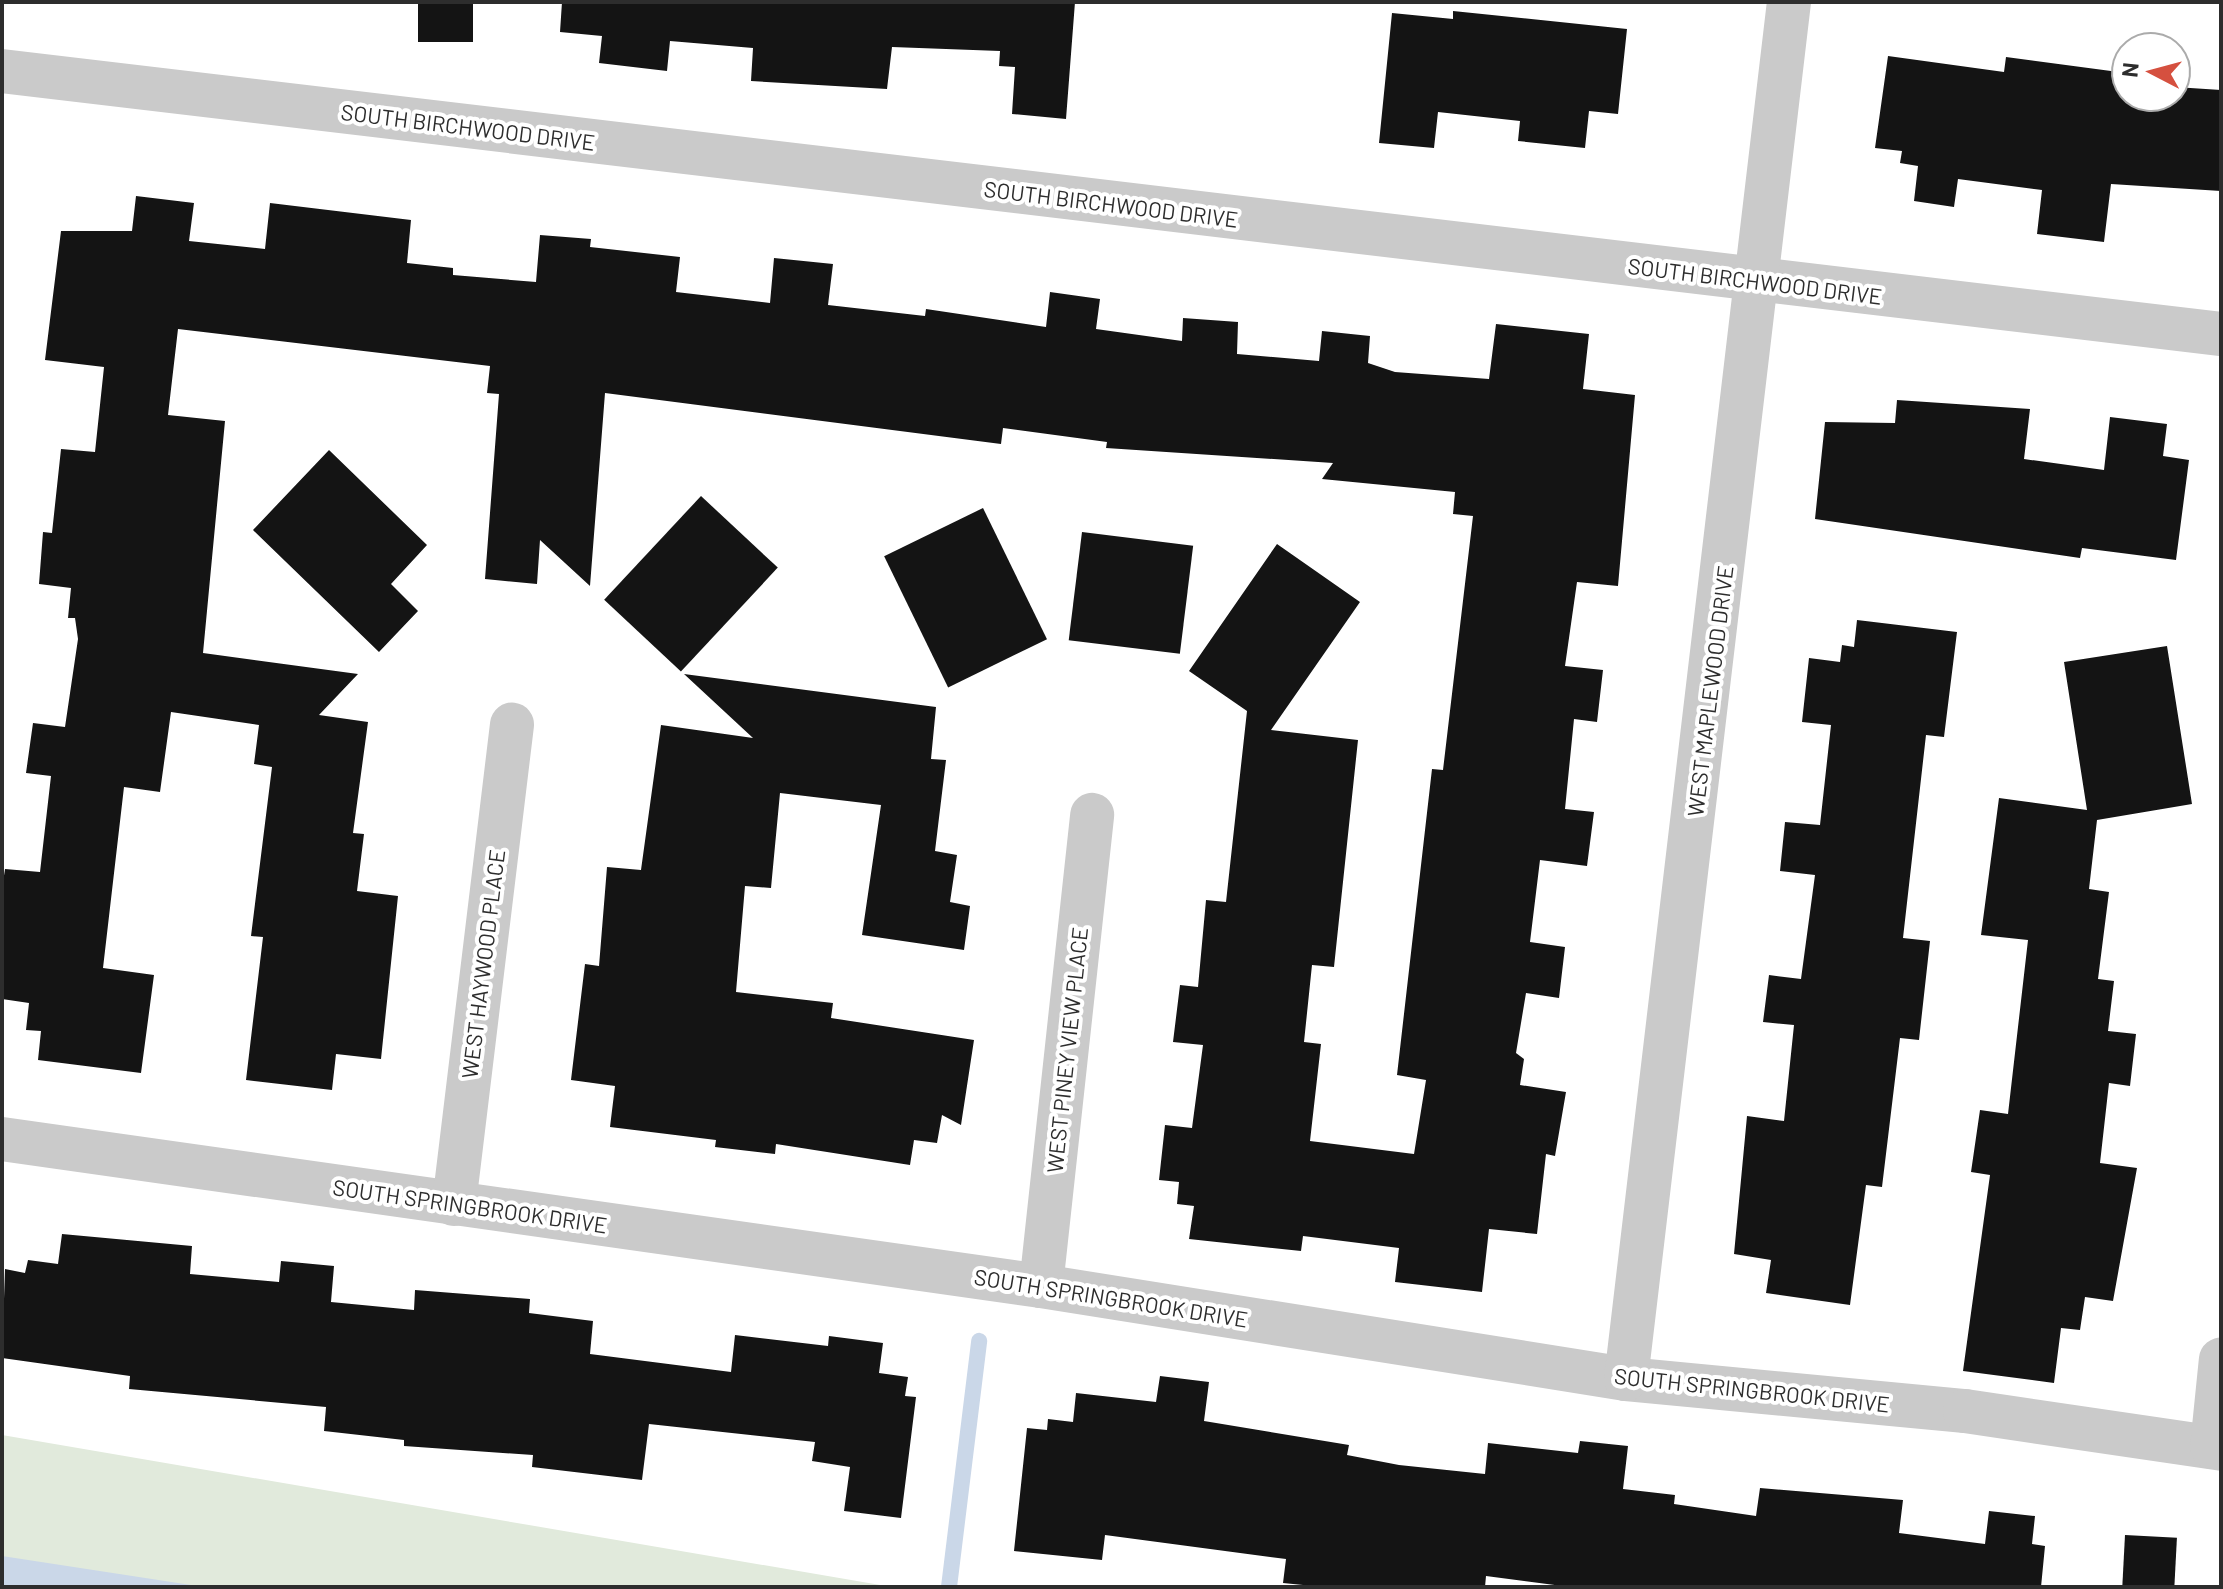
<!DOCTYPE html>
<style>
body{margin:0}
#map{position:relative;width:2223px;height:1589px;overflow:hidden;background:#fff;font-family:Barlow,sans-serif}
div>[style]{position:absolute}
.green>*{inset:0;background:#e1eadc}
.water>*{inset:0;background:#cad7e8}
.stream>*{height:16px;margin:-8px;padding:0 8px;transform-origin:8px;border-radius:8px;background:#cad7e8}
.building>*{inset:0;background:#141414;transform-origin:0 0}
.minor>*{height:44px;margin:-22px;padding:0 22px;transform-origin:22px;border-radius:22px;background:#cacaca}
span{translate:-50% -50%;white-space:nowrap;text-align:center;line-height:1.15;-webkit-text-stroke:8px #fff;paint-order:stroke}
.street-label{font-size:22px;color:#2d2d2d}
.frame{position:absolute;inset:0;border:4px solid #2d2d2d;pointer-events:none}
.north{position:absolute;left:2111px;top:32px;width:80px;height:80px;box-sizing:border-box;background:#fff;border:2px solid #ababab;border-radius:50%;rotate:276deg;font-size:22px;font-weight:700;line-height:32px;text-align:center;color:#2d2d2d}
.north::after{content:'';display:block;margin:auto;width:28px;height:36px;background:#d5503f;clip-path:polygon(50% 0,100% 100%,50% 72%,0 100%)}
</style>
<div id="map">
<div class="green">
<div style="clip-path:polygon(2px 1435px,892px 1587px,2px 1587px)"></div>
</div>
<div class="water">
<div style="clip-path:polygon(2px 1556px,204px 1587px,2px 1587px)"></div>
</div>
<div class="stream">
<div style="left:949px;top:1587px;width:248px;rotate:-83deg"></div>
</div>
<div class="building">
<div style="left:418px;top:2px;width:55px;height:40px"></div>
<div style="clip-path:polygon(562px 2px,1075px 2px,1066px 119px,1012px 114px,1015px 67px,999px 66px,1000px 51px,892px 47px,887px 89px,751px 81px,753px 48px,670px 41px,667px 71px,599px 63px,602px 36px,560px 32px)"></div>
<div style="clip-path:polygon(1453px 11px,1627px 29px,1618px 114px,1589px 111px,1585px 148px,1518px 141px,1520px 121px,1438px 112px,1434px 148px,1379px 143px,1392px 13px,1453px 19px)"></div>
<div style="clip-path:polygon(1888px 56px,2004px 72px,2006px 57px,2126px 73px,2127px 96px,2175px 96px,2175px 87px,2221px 90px,2221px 191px,2111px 184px,2104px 242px,2037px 234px,2042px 190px,1958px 179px,1954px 207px,1914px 201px,1918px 166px,1900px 163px,1902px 151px,1875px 148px)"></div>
<div style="clip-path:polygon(136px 196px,194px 203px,189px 241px,265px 249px,270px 203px,411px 220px,407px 263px,453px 268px,453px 275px,536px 282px,540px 235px,591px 239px,590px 247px,680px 257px,676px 292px,770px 303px,774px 258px,833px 264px,828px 305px,925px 316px,926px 309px,1046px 327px,1050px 292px,1100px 299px,1096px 329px,1182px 341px,1183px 318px,1238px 322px,1237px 354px,1319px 361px,1322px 331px,1370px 336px,1368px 363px,1395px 372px,1489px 379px,1496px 324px,1589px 334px,1583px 389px,1635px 395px,1618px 586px,1577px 582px,1565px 666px,1603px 670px,1597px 722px,1574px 719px,1565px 809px,1594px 812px,1587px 866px,1540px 860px,1530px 942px,1565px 947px,1559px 998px,1526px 993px,1516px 1053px,1524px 1059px,1520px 1085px,1566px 1092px,1555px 1156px,1546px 1154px,1537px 1234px,1489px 1229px,1482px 1292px,1395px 1282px,1399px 1248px,1303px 1236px,1301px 1251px,1189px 1239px,1194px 1206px,1177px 1204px,1179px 1182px,1159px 1180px,1165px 1125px,1192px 1128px,1203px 1045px,1173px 1042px,1180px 985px,1198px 987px,1206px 900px,1226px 902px,1247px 711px,1189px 671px,1277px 544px,1360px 602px,1271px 730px,1358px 740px,1334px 967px,1312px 965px,1304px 1042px,1321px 1044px,1310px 1141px,1414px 1154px,1426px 1080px,1397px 1075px,1432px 769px,1443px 770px,1473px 516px,1453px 514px,1455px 492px,1322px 479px,1333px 463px,1106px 448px,1107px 442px,1003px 428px,1001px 444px,605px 393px,590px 586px,540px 540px,537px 584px,485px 579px,499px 394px,487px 393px,490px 366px,178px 329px,168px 415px,225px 421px,203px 653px,358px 674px,319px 715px,368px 722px,353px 833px,364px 834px,357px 891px,398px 896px,381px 1059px,336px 1054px,332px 1090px,246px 1080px,263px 937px,251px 936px,272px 767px,254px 764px,259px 725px,171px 712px,160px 792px,124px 787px,103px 968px,154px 975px,141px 1073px,38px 1060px,41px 1031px,26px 1030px,29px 1003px,2px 999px,2px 889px,5px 869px,40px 872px,51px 776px,26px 773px,33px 723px,65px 727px,78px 639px,75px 618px,68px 618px,71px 588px,39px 584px,43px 532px,52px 533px,61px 449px,95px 452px,104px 367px,45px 360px,61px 231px,132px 231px)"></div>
<div style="clip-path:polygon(1897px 400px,2030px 409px,2024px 459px,2104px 470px,2110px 417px,2167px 424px,2163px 456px,2189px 460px,2176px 560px,2082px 548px,2080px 558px,1815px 519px,1825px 422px,1895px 423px)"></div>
<div style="clip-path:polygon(329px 450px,427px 545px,391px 584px,418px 611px,379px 652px,253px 530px)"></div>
<div style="left:701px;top:496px;width:105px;height:142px;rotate:43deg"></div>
<div style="left:983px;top:508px;width:146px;height:110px;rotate:64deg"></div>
<div style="left:1082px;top:532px;width:112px;height:109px;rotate:7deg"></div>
<div style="clip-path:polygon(1857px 620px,1957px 632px,1944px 737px,1926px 735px,1903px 938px,1930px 941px,1919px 1040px,1900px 1038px,1882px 1187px,1866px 1185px,1850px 1305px,1766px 1293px,1771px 1260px,1734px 1254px,1747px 1116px,1784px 1121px,1794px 1025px,1763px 1022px,1769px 975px,1801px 979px,1815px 875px,1780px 871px,1785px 822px,1820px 825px,1831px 725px,1802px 722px,1809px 658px,1840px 662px,1842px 645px,1854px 647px)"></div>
<div style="clip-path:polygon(2167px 646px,2192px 804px,2097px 820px,2089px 889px,2109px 892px,2098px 979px,2114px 981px,2108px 1031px,2136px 1034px,2130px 1086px,2109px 1083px,2100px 1163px,2137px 1168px,2113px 1301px,2085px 1297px,2080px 1330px,2061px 1328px,2054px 1383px,1963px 1371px,1990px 1175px,1971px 1172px,1980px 1110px,2008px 1114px,2028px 940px,1981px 935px,1999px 798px,2087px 810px,2064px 662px)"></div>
<div style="clip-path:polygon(684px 674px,936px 707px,931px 759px,946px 760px,935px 851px,957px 855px,950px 902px,970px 906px,964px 950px,862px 935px,881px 805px,780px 793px,771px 888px,745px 886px,736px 992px,833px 1003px,831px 1018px,974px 1040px,961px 1125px,942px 1115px,937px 1143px,914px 1140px,910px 1165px,776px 1144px,775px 1154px,715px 1147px,716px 1140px,610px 1127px,615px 1086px,571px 1080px,585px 964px,599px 966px,607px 867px,641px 870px,661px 725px,753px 738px)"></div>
<div style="clip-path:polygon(62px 1234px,192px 1246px,190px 1274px,279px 1282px,281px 1261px,334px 1266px,331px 1302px,414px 1310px,415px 1290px,530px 1299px,529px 1313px,593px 1321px,590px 1354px,731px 1372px,735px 1335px,828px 1346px,829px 1336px,883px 1343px,879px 1373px,908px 1377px,905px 1396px,916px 1397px,901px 1518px,844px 1511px,850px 1467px,812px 1461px,815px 1442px,649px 1424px,642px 1480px,532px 1467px,533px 1455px,404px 1446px,404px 1440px,324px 1431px,326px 1407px,129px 1389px,130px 1376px,2px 1358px,5px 1269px,25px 1273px,28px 1260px,58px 1264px)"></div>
<div style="clip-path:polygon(1160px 1376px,1209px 1382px,1204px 1421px,1349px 1445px,1347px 1455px,1399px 1465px,1485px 1474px,1488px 1443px,1578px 1453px,1580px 1441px,1628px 1446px,1623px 1489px,1675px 1495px,1674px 1504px,1756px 1516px,1760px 1488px,1903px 1500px,1899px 1533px,1985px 1544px,1989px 1511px,2035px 1516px,2032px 1544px,2045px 1546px,2041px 1587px,1570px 1587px,1486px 1576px,1485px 1587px,1323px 1587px,1283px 1583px,1286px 1559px,1105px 1535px,1102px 1560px,1014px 1551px,1027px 1428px,1047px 1430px,1048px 1419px,1073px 1422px,1076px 1393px,1156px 1402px)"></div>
<div style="left:2125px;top:1535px;width:52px;height:52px;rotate:3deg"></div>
</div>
<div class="minor">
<div style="left:2px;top:71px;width:2235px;rotate:6.76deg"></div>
<div style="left:2px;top:1139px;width:1049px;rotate:8.05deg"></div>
<div style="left:1041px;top:1286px;width:592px;rotate:9.03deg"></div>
<div style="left:1626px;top:1379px;width:341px;rotate:5.4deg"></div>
<div style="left:1965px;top:1411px;width:259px;rotate:8.4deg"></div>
<div style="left:454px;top:1204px;width:483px;rotate:-83.1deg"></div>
<div style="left:1041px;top:1286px;width:474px;rotate:-83.8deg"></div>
<div style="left:1626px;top:1379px;width:1387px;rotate:-83.25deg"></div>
<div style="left:2212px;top:1447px;width:88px;rotate:-84.2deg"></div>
</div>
<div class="street-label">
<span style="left:468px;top:127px;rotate:7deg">SOUTH BIRCHWOOD DRIVE</span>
<span style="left:1111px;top:204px;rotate:7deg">SOUTH BIRCHWOOD DRIVE</span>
<span style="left:1755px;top:281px;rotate:7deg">SOUTH BIRCHWOOD DRIVE</span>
<span style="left:1710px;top:691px;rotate:-83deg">WEST MAPLEWOOD DRIVE</span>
<span style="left:483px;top:964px;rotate:-83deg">WEST HAYWOOD PLACE</span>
<span style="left:1067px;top:1050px;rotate:-84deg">WEST PINEY VIEW PLACE</span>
<span style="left:470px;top:1206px;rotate:8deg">SOUTH SPRINGBROOK DRIVE</span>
<span style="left:1111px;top:1298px;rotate:9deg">SOUTH SPRINGBROOK DRIVE</span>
<span style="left:1752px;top:1390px;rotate:6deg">SOUTH SPRINGBROOK DRIVE</span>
</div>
<div class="frame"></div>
<div class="north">N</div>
</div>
